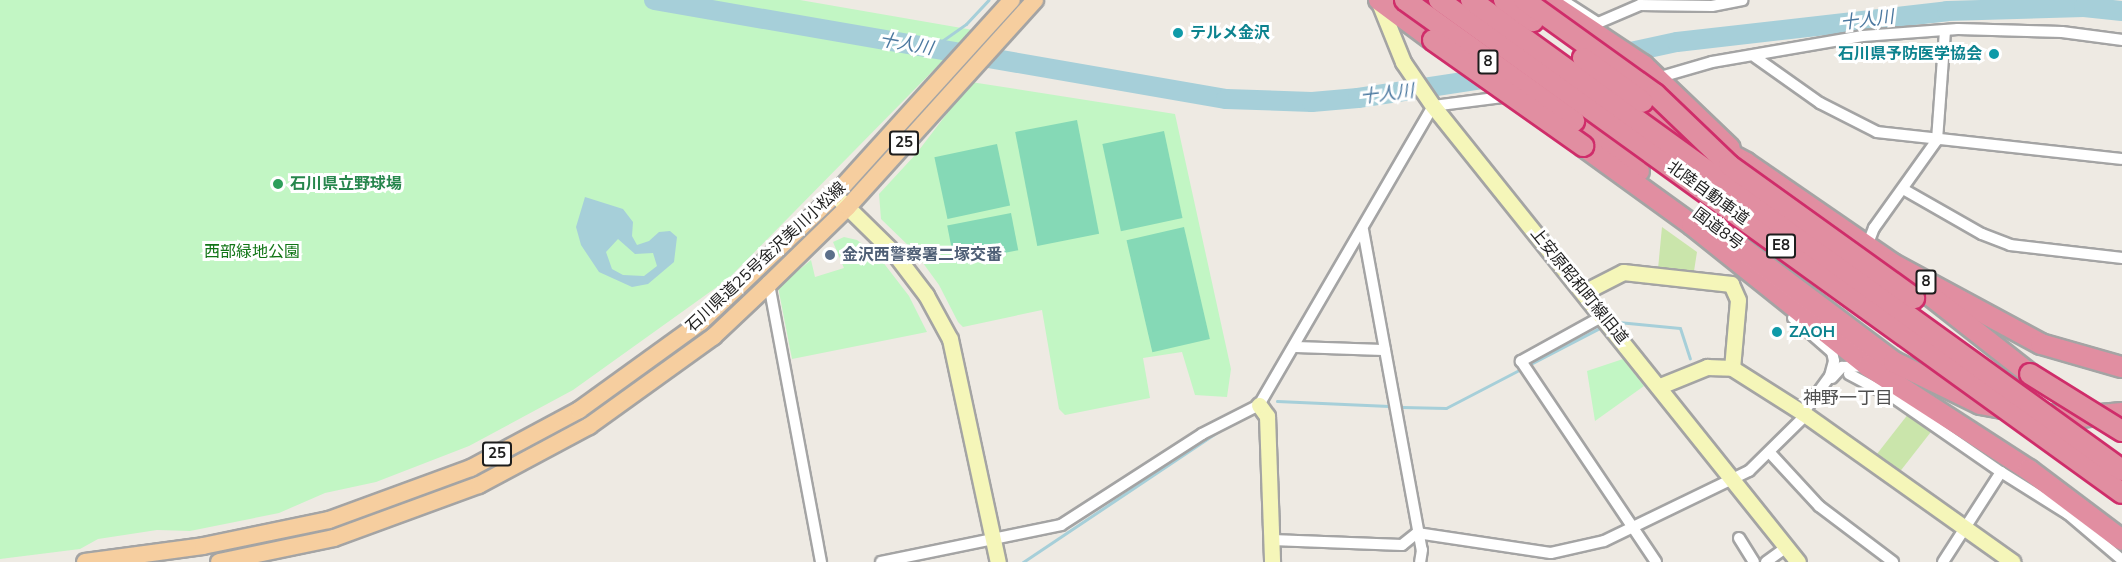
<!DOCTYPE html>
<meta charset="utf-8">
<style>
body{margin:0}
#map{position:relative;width:2122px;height:562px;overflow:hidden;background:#eeeae3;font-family:"Nunito Sans","Noto Sans JP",sans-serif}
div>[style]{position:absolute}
.grass>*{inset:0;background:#cae5ab;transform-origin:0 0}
.park>*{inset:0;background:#c2f6c4}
.pitch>*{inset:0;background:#85d9b6;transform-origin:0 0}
.water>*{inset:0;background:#a6cfd9}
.stream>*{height:3px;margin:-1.5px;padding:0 1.5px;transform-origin:1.5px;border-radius:1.5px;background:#a6cfd9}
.river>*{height:20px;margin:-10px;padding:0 10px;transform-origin:10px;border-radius:10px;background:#a6cfd9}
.roads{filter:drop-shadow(2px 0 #a4a4a4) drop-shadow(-2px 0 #a4a4a4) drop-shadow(0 2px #a4a4a4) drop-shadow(0 -2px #a4a4a4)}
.street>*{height:10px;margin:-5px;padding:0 5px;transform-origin:5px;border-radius:5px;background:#fff}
.secondary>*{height:15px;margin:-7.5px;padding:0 7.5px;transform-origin:7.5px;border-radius:7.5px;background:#f5f6b9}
.primary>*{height:16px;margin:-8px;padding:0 8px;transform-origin:8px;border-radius:8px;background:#f6ce9f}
.highway>*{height:20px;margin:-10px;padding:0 10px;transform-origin:10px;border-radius:10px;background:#e18ea1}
.bridges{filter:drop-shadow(2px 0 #cf2d6a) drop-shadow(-2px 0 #cf2d6a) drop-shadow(0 2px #cf2d6a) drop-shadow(0 -2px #cf2d6a)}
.highway-bridge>*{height:20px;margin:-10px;padding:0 10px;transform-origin:10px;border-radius:10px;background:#e18ea1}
.dots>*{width:16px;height:16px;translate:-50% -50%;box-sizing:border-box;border:3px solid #fff;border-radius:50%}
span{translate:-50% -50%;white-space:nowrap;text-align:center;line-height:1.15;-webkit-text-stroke:6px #fff;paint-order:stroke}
.shield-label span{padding:2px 4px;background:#fff;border:2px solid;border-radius:4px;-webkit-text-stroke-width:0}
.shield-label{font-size:15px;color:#1d1d1d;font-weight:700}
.culture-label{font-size:16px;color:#0d838f;font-weight:700}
.left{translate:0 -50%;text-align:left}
.right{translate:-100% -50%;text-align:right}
.leisure-label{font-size:16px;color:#27864d;font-weight:700}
.street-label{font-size:16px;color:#1d1d1d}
.park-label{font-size:16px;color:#117516}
.service-label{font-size:16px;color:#4e5e75;font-weight:700}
.water-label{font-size:18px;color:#4c79a0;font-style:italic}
.neighbourhood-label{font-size:18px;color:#505050}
</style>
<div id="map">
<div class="grass">
<div style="clip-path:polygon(1662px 227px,1697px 252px,1694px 271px,1658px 269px)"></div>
<div style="left:1909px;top:413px;width:29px;height:53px;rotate:38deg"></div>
</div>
<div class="park">
<div style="clip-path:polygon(0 0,800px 0,973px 30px,728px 279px,573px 390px,469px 446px,376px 482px,325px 493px,279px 513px,190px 531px,157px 530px,98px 539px,80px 549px,0 559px)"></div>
<div style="clip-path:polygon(971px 82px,1175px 114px,1231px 369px,1227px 397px,1195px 395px,1182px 352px,1143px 358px,1150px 398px,1065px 415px,1059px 409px,1042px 310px,963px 327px,958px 322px,939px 285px,915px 252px,881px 219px,879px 194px,916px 154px)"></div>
<div style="clip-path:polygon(844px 237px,857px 240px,879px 257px,909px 296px,927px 332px,792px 359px,778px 287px,811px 260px,815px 277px,844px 268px,833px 242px)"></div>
<div style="clip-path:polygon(1623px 359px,1644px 386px,1595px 421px,1587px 371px)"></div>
</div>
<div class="pitch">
<div style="left:1077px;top:120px;width:116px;height:63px;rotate:79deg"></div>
<div style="left:1164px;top:131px;width:89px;height:63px;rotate:78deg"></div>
<div style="left:997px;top:144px;width:63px;height:64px;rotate:78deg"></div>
<div style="left:1011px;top:213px;width:38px;height:65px;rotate:79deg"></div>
<div style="left:1184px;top:227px;width:115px;height:59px;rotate:77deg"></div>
</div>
<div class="water">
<div style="clip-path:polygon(evenodd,585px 197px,623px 209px,633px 222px,632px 236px,637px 245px,649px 241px,659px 232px,670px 231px,677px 237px,674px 262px,648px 284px,632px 287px,599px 272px,581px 245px,576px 227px,585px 197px,618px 239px,635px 254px,653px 253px,657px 266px,644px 276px,623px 275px,612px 269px,606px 252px,618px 239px)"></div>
</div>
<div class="stream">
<div style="left:929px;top:50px;width:45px;rotate:-35.1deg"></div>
<div style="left:966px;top:24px;width:33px;rotate:-47deg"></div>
<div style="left:1618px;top:322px;width:62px;rotate:5.5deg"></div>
<div style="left:1680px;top:328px;width:32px;rotate:72deg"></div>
<div style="left:1277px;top:401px;width:112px;rotate:2.6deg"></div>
<div style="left:1402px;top:407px;width:44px;rotate:1.3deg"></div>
<div style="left:1446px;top:408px;width:174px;rotate:-27.5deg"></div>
<div style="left:1023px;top:562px;width:236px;rotate:-33.8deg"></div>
</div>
<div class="river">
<div style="left:654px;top:0;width:581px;rotate:9.82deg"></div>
<div style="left:1226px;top:99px;width:86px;rotate:2deg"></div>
<div style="left:1312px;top:102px;width:46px;rotate:-5deg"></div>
<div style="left:1358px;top:98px;width:145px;rotate:-8.7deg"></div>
<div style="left:1612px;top:56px;width:66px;rotate:-12.2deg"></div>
<div style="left:1677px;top:42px;width:272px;rotate:-6.5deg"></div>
<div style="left:1947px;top:11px;width:137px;rotate:-1.7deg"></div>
<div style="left:2084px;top:7px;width:38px;rotate:6deg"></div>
</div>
<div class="roads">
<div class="street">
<div style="left:1562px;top:0;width:43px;rotate:32.6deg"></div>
<div style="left:1598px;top:23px;width:46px;rotate:-23.2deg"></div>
<div style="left:1640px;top:5px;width:72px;rotate:0.8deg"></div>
<div style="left:1712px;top:6px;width:31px;rotate:-11deg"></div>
<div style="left:1755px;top:57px;width:80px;rotate:35.3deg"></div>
<div style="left:1820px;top:103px;width:64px;rotate:27deg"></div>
<div style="left:1877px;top:132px;width:246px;rotate:6.3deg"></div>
<div style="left:1657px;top:78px;width:57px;rotate:-16.2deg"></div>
<div style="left:1712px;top:62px;width:153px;rotate:-9.8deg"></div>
<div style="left:1863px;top:36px;width:95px;rotate:-4.2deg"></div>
<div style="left:1958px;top:29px;width:104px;rotate:1.7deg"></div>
<div style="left:2062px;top:32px;width:61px;rotate:7.6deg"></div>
<div style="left:1903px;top:189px;width:91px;rotate:29.7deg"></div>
<div style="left:1982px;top:234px;width:30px;rotate:21deg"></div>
<div style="left:2010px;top:245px;width:113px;rotate:6.6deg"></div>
<div style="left:1363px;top:230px;width:325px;rotate:79.6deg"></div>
<div style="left:1422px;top:550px;width:12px;rotate:99deg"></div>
<div style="left:1867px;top:246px;width:19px;rotate:-69deg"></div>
<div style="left:1874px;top:228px;width:108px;rotate:-54.4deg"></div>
<div style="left:1937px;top:140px;width:110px;rotate:-85.8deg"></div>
<div style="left:769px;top:284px;width:283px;rotate:79.4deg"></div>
<div style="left:1603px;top:316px;width:94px;rotate:151.2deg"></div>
<div style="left:1521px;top:361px;width:242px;rotate:56.1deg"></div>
<div style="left:1793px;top:318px;width:52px;rotate:41.1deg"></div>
<div style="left:1832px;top:352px;width:9px;rotate:77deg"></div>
<div style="left:1834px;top:361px;width:16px;rotate:105deg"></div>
<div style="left:1830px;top:376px;width:46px;rotate:126.1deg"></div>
<div style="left:1294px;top:347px;width:91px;rotate:1.9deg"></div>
<div style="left:1849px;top:374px;width:51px;rotate:28.1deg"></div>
<div style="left:1894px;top:398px;width:130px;rotate:34.7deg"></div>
<div style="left:2001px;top:472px;width:107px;rotate:122.8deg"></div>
<div style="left:1832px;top:378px;width:15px;rotate:-48deg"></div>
<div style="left:1842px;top:367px;width:23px;rotate:-2deg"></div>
<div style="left:1771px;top:454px;width:71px;rotate:47.3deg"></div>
<div style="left:1819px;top:506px;width:93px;rotate:37.1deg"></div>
<div style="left:2001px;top:472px;width:79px;rotate:32.1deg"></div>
<div style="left:2068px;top:514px;width:71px;rotate:40.4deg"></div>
<div style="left:1739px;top:538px;width:28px;rotate:58deg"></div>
<div style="left:1272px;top:540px;width:130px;rotate:2.2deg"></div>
<div style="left:1402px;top:545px;width:19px;rotate:-39deg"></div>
<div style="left:1417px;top:533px;width:135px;rotate:8.5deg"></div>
<div style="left:1551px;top:553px;width:54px;rotate:-12.8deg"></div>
<div style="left:1604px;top:541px;width:161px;rotate:-25.8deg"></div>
<div style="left:1749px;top:471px;width:80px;rotate:-44.5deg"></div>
<div style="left:881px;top:562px;width:184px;rotate:-11.6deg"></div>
<div style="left:1061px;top:525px;width:168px;rotate:-32.8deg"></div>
<div style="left:1202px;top:434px;width:64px;rotate:-27deg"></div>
<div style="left:1259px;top:405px;width:346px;rotate:-59.8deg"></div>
<div style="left:1433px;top:106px;width:79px;rotate:-7.3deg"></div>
<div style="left:1766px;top:562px;width:26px;rotate:-36deg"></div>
</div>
<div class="secondary">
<div style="left:1378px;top:0;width:67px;rotate:68deg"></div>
<div style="left:1403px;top:62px;width:53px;rotate:55.7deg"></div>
<div style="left:1433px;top:106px;width:584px;rotate:51.32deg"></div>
<div style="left:835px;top:195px;width:83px;rotate:44.5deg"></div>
<div style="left:894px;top:253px;width:53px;rotate:52.7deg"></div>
<div style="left:926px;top:295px;width:50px;rotate:61.4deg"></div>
<div style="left:950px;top:339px;width:228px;rotate:77.9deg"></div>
<div style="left:1584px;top:292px;width:44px;rotate:-27.1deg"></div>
<div style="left:1623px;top:272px;width:109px;rotate:6.3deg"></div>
<div style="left:1731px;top:284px;width:17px;rotate:66deg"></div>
<div style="left:1738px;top:300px;width:68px;rotate:95deg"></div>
<div style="left:1732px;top:368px;width:84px;rotate:32.4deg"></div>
<div style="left:1803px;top:413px;width:257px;rotate:35.4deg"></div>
<div style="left:1660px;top:386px;width:51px;rotate:-22deg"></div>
<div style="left:1707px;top:367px;width:25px;rotate:2deg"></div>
<div style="left:1259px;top:405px;width:14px;rotate:54deg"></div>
<div style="left:1267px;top:416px;width:146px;rotate:88deg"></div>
</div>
<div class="primary">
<div style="left:85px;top:562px;width:119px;rotate:-7.7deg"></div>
<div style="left:203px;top:546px;width:129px;rotate:-11.7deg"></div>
<div style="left:329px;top:520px;width:151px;rotate:-20.1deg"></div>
<div style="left:471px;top:468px;width:123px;rotate:-28.2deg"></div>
<div style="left:579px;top:410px;width:150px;rotate:-35.8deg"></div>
<div style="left:701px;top:322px;width:185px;rotate:-43.5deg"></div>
<div style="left:835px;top:195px;width:263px;rotate:-47.8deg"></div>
<div style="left:219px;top:562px;width:117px;rotate:-11.8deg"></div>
<div style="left:334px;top:538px;width:154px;rotate:-20.1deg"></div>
<div style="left:479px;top:485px;width:125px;rotate:-28.2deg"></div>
<div style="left:589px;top:426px;width:153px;rotate:-35.7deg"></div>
<div style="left:713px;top:337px;width:77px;rotate:-43.4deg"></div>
<div style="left:769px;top:284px;width:110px;rotate:-44.3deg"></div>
<div style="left:848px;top:207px;width:279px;rotate:-47.9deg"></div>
</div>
<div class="highway">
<div style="left:1379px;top:0;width:67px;rotate:36.5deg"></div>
<div style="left:1545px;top:0;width:118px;rotate:33.6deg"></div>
<div style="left:1643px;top:65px;width:120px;rotate:43.7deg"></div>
<div style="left:1643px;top:102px;width:50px;rotate:33.7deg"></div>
<div style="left:1574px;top:121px;width:82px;rotate:37.6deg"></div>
<div style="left:1711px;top:144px;width:40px;rotate:28deg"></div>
<div style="left:1746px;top:163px;width:178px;rotate:34.5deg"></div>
<div style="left:1893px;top:264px;width:168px;rotate:28.4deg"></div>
<div style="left:2041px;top:344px;width:84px;rotate:15.9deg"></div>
<div style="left:1583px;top:146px;width:135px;rotate:35.9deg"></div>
<div style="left:1692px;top:225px;width:226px;rotate:38.7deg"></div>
<div style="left:1868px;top:366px;width:192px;rotate:32.9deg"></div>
<div style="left:2029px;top:470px;width:116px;rotate:37deg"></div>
<div style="left:1706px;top:221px;width:235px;rotate:36.9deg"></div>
<div style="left:1894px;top:362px;width:96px;rotate:26deg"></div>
<div style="left:1980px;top:404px;width:29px;rotate:10deg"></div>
<div style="left:1927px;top:293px;width:131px;rotate:38.2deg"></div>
<div style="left:2041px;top:414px;width:28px;rotate:8deg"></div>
<div style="left:2069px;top:418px;width:53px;rotate:-5.4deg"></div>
</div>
</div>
<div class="bridges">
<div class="highway-bridge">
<div style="left:1405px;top:0;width:208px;rotate:35.6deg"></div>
<div style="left:1439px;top:0;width:842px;rotate:35.82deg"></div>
<div style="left:1471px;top:0;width:803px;rotate:35.83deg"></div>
<div style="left:1504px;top:0;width:36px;rotate:36deg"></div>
<div style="left:1524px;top:0;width:161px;rotate:35.7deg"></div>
<div style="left:1655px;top:94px;width:103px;rotate:43.8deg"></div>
<div style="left:1729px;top:165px;width:228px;rotate:35.7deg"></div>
<div style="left:1433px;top:40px;width:184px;rotate:35.2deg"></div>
<div style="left:1583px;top:58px;width:74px;rotate:36.3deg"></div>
<div style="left:2030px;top:374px;width:108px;rotate:31.8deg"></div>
</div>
</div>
<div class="dots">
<div style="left:1178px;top:33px;background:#0f9aa8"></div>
<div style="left:1994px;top:54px;background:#0f9aa8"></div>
<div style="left:278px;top:184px;background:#2e9e5b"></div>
<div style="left:830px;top:255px;background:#5c6f8a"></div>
<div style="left:1777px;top:332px;background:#0f9aa8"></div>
</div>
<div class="shield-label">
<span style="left:1488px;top:62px">8</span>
<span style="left:904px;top:143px">25</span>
<span style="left:1781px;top:246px">E8</span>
<span style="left:1926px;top:282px">8</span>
<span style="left:497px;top:454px">25</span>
</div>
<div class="culture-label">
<span class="left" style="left:1190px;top:33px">テルメ金沢</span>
<span class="right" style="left:1982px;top:54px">石川県予防医学協会</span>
<span class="left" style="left:1789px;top:332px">ZAOH</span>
</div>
<div class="leisure-label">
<span class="left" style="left:290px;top:184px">石川県立野球場</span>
</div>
<div class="street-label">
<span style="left:1708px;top:193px;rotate:36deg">北陸自動車道</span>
<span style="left:1718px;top:229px;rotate:37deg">国道8号</span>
<span style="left:766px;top:257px;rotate:-43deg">石川県道25号金沢美川小松線</span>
<span style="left:1579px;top:286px;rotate:51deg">上安原昭和町線旧道</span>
</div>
<div class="park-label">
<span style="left:252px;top:252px">西部緑地公園</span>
</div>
<div class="service-label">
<span class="left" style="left:842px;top:255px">金沢西警察署二塚交番</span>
</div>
<div class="water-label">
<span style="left:1867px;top:20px;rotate:-7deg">十人川</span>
<span style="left:906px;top:44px;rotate:10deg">十人川</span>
<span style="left:1387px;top:94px;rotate:-7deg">十人川</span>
</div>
<div class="neighbourhood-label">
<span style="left:1848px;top:398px">神野一丁目</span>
</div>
</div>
